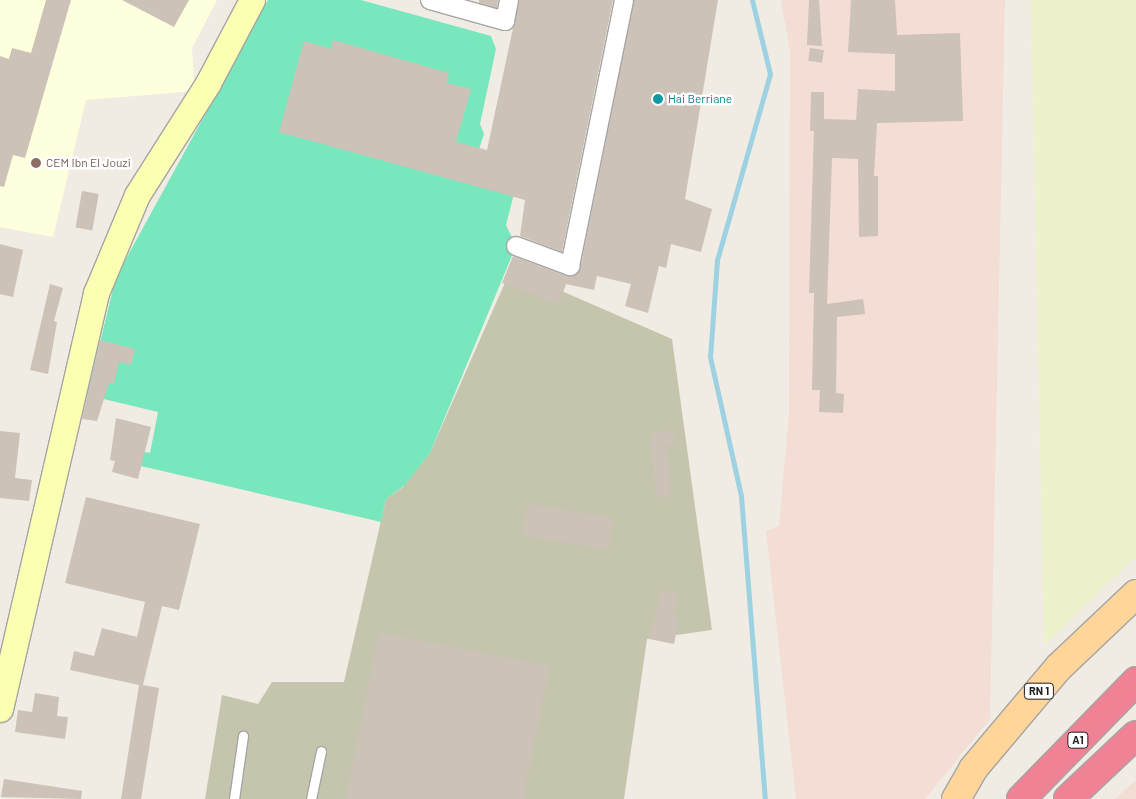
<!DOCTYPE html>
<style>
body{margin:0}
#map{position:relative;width:1136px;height:799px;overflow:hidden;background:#f0ece3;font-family:Barlow,sans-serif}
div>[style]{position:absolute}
.education>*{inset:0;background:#feffdd}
.military>*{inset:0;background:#f3ddd4}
.construction>*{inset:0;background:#c5c5ad}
.farmland>*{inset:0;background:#edf1cc}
.pitch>*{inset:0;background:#78e7be}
.stream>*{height:5px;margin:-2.5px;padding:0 2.5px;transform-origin:2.5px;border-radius:2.5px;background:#9ed2e2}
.building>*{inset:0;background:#ccc2b8;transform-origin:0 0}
.roads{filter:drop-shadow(1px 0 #a5a5a5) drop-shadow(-1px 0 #a5a5a5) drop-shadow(0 1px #a5a5a5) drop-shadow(0 -1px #a5a5a5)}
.service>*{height:9px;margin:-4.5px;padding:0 4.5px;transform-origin:4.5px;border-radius:4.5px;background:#fff}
.minor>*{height:18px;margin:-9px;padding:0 9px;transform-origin:9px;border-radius:9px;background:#fff}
.secondary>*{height:25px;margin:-12.5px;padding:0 12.5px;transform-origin:12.5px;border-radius:12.5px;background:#faffb2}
.primary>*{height:28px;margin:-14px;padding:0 14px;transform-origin:14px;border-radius:14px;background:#ffd599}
.motorway>*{height:28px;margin:-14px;padding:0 14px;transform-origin:14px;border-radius:14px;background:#f08295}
.dots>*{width:14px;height:14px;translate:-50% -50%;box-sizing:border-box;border:2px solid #fff;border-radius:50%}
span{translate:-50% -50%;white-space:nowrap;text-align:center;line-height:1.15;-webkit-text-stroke:5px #fff;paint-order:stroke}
.shield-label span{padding:1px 4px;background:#fff;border:1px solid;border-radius:4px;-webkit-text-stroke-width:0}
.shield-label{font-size:11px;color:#1e1e1e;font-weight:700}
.culture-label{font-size:12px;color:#0d838f}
.left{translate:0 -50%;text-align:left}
.education-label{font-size:12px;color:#785e54}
</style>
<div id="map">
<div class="education">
<div style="clip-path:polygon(0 0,217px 0,192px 48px,195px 91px,86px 100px,53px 237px,0 227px)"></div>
</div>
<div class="military">
<div style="clip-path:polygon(781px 0,1005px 0,990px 719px,925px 799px,796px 799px,766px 531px,779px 526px,789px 414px,790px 52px)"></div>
<div style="clip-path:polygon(1136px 780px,1136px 799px,1115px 799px)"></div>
</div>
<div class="construction">
<div style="clip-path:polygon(511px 269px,672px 339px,712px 630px,647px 639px,624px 799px,205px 799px,222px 695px,258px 704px,272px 682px,344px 682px,386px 499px,403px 487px,430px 453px)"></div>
</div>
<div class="farmland">
<div style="clip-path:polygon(1031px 0,1136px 0,1136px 556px,1044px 646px)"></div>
</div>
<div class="pitch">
<div style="clip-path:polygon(268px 0,361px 0,491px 36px,496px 49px,480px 124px,484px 134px,479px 149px,523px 159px,506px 225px,516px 246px,430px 453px,405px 485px,386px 499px,381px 522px,115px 460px,121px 447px,150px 453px,158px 412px,87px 395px,116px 277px)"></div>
</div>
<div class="stream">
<div style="left:752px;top:0;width:76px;rotate:76.3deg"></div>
<div style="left:770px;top:74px;width:193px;rotate:105.9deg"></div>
<div style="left:717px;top:260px;width:97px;rotate:94.1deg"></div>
<div style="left:710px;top:357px;width:142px;rotate:77.4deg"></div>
<div style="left:741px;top:496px;width:304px;rotate:85.5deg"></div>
</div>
<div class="building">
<div style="clip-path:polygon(46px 0,71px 0,25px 158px,13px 155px,4px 187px,0 186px,0 56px,9px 59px,12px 48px,31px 53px)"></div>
<div style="clip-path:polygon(122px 0,189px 0,174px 27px)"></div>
<div style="clip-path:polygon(479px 0,498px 0,497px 8px,479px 3px)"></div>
<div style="clip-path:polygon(519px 0,613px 0,562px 252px,520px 236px,525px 200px,279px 132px,304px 41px,331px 49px,333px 40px,449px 73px,447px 83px,471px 89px,456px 142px,487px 150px)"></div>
<div style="clip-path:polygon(634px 0,718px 0,685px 199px,712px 209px,701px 252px,671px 244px,666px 268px,659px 266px,648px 313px,625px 306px,631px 284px,597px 276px,594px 290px,566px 284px,559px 304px,502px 283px,513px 256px,567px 276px,573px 276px,580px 269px)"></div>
<div style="clip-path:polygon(809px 0,819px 0,822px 46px,807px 45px)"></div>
<div style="clip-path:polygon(851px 0,895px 0,897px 35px,960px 33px,963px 121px,877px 123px,874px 176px,878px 176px,878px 236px,859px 237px,858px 159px,832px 158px,827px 304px,863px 299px,865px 314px,837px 317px,836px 393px,844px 394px,843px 413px,819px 412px,820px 390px,812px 390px,814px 293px,809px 293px,814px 131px,810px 131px,811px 92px,824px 92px,824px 119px,856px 120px,858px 89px,895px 91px,895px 54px,848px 52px)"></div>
<div style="left:810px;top:48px;width:14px;height:13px;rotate:8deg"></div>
<div style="left:82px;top:191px;width:17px;height:37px;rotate:10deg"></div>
<div style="clip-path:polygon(0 244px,23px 250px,13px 297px,0 294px)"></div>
<div style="clip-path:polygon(50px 284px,63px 288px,54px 321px,57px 322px,48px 374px,30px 370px)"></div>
<div style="clip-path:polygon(100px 340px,135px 349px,131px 365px,119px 362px,114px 384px,109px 383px,97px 421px,82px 419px)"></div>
<div style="clip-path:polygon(116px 418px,151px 427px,138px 479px,112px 472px,115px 461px,110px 460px)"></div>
<div style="clip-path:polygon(0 431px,20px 433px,15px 478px,32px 480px,29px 501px,0 498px)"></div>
<div style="clip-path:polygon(673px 431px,674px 445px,666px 445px,671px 496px,657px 498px,650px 434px)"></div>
<div style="clip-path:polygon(86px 497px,200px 524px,179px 610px,162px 606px,147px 668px,143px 685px,159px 688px,141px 799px,121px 799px,139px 685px,70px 670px,74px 651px,94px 656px,102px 628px,137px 637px,145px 602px,65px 583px)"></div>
<div style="left:528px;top:504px;width:86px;height:32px;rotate:9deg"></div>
<div style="clip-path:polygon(661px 590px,678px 594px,673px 617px,679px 618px,674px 644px,649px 639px)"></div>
<div style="clip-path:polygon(379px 633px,549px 666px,523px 799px,346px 799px)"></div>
<div style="clip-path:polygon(35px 693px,59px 697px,57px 716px,68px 717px,65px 739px,15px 732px,18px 710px,32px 712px)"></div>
<div style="clip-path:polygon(4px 779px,82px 791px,81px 799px,1px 797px)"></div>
</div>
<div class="roads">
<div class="service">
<div style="left:234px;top:799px;width:64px;rotate:-81.9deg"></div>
<div style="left:311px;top:799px;width:49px;rotate:-78.2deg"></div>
</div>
<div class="minor">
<div style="left:430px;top:0;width:78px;rotate:15.6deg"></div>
<div style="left:505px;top:21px;width:21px;rotate:-79deg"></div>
<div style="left:516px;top:246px;width:58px;rotate:20.3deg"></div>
<div style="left:570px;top:266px;width:271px;rotate:-78.5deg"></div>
</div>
<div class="secondary">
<div style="left:0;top:709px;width:427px;rotate:-77deg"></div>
<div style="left:96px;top:293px;width:106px;rotate:-67.3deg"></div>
<div style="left:137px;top:195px;width:133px;rotate:-57.6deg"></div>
<div style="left:208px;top:83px;width:94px;rotate:-62.1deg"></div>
</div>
<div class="primary">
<div style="left:956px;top:799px;width:34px;rotate:-60deg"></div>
<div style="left:973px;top:769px;width:133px;rotate:-49.9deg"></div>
<div style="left:1059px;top:667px;width:106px;rotate:-43.5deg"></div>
</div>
<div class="motorway">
<div style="left:1021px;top:799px;width:165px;rotate:-45.7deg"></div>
<div style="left:1068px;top:799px;width:93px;rotate:-43.3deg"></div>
</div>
</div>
<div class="dots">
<div style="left:658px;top:99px;background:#0f9aa8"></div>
<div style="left:36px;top:163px;background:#8d6e63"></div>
</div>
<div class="shield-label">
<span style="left:1039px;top:691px">RN 1</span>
<span style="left:1078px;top:740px">A1</span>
</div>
<div class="culture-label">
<span class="left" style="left:668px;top:99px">Hai Berriane</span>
</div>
<div class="education-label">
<span class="left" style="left:46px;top:163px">CEM Ibn El Jouzi</span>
</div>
</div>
